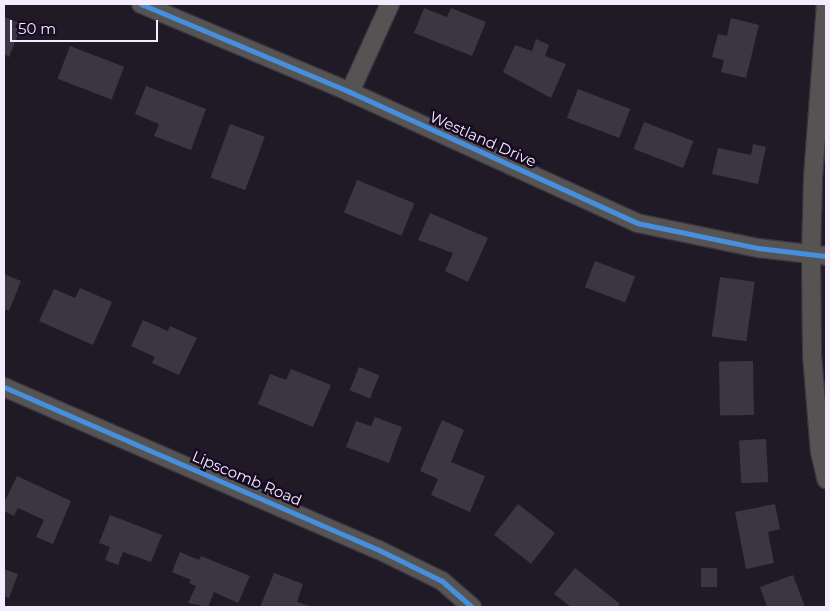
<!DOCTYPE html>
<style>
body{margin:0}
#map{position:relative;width:830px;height:611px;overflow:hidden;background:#201a27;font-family:Montserrat,sans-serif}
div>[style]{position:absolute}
.building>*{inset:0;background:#3b3642;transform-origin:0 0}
.roads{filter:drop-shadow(1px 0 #393440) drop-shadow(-1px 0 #393440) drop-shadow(0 1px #393440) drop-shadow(0 -1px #393440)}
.minor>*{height:18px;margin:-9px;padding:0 9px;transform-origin:9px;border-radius:9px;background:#565453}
.cycleway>*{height:5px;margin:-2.5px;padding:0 2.5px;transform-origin:2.5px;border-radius:2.5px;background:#468fdf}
span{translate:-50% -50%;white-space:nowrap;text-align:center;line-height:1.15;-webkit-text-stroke:5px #170b23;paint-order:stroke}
.street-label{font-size:15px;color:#f4ecfe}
.frame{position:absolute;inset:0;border:5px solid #f4ecfe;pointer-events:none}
.scale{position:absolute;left:10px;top:20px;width:148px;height:22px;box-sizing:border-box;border:2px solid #f4ecfe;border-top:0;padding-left:6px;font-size:15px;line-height:18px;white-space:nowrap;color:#f4ecfe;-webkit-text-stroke:4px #170b23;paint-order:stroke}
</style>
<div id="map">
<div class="building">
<div style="clip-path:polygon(424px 8px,447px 17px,451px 8px,486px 22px,472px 56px,414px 33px)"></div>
<div style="clip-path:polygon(4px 17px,22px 24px,9px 57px,4px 54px)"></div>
<div style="clip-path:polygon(731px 18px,759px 25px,746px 78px,721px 72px,724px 60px,712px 57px,718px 34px,727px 36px)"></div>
<div style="clip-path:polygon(536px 39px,549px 45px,545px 56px,566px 64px,551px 98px,503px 72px,515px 45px,532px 51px)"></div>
<div style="left:70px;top:46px;width:58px;height:35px;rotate:21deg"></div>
<div style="clip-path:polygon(146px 86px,206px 109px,191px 150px,154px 136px,159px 124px,135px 114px)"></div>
<div style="left:578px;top:89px;width:56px;height:31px;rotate:21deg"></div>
<div style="left:644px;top:122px;width:53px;height:29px;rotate:21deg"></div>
<div style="left:230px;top:124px;width:37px;height:57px;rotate:20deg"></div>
<div style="clip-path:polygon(753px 144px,766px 147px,758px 184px,712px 174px,718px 148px,751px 155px)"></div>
<div style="left:357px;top:180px;width:62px;height:35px;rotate:22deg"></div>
<div style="clip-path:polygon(430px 213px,488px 238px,468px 282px,445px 271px,453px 253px,418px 240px)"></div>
<div style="left:595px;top:261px;width:43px;height:28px;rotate:21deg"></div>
<div style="clip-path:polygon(4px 274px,21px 281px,9px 311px,4px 309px)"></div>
<div style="left:720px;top:277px;width:35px;height:60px;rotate:8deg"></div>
<div style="clip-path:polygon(80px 288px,112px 302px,93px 345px,39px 321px,54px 289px,75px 298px)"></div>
<div style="clip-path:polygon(143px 320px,168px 331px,170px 326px,197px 338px,179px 375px,152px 363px,155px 357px,131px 346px)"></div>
<div style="left:753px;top:361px;width:54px;height:34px;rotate:89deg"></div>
<div style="left:359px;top:367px;width:22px;height:25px;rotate:22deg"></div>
<div style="clip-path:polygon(291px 369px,331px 385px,313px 427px,258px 404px,270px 374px,286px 380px)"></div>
<div style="clip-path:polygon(375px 417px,402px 427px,389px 463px,346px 447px,356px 421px,371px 426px)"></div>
<div style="clip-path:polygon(442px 420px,464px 430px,451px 462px,485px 476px,470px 512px,431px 495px,438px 479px,420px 471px)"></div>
<div style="left:766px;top:439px;width:43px;height:27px;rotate:87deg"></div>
<div style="clip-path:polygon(17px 476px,71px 501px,53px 544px,36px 537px,44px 520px,18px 508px,14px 516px,4px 511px,4px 503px)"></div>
<div style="left:518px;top:504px;width:47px;height:39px;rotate:38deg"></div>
<div style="clip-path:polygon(775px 504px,780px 529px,768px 532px,774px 563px,746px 569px,735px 512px)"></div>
<div style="clip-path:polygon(110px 515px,162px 535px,151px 562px,123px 552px,118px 565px,105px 560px,110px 547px,99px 543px)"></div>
<div style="clip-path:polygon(180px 552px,199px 560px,201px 556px,250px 576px,238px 603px,214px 592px,208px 607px,188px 603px,196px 586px,189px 583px,191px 580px,172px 572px)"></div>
<div style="clip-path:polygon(575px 568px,620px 604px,617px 607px,571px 607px,554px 594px)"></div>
<div style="left:701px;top:568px;width:16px;height:19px"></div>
<div style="clip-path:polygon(4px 569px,18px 574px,9px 598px,4px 596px)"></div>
<div style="clip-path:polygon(274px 573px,303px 584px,297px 602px,313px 607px,260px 607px)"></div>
<div style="clip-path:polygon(793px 575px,805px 607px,767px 607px,760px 587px)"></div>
</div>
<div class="roads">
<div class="minor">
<div style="left:141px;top:4px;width:227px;rotate:22.8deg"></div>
<div style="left:350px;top:92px;width:315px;rotate:24.5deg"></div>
<div style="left:637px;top:223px;width:124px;rotate:11.7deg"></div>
<div style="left:758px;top:248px;width:68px;rotate:6.7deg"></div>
<div style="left:826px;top:4px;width:174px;rotate:94.3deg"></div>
<div style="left:813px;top:178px;width:77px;rotate:91.5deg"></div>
<div style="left:811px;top:255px;width:100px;rotate:89.4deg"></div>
<div style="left:812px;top:355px;width:97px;rotate:85.3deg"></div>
<div style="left:820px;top:452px;width:28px;rotate:77deg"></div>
<div style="left:350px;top:92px;width:97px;rotate:-65.6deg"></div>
<div style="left:4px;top:387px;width:407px;rotate:23.5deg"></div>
<div style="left:377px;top:549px;width:72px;rotate:26.2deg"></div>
<div style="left:442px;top:581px;width:40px;rotate:41deg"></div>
</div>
</div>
<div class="cycleway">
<div style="left:141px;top:4px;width:227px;rotate:22.8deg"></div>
<div style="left:350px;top:92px;width:315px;rotate:24.5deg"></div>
<div style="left:637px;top:223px;width:124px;rotate:11.7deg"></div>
<div style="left:758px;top:248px;width:68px;rotate:6.7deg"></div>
<div style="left:4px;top:387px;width:407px;rotate:23.5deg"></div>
<div style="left:377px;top:549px;width:72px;rotate:26.2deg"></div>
<div style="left:442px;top:581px;width:40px;rotate:41deg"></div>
</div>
<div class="street-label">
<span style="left:483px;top:139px;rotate:24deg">Westland Drive</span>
<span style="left:247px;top:478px;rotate:23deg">Lipscomb Road</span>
</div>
<div class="frame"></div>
<div class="scale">50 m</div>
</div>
